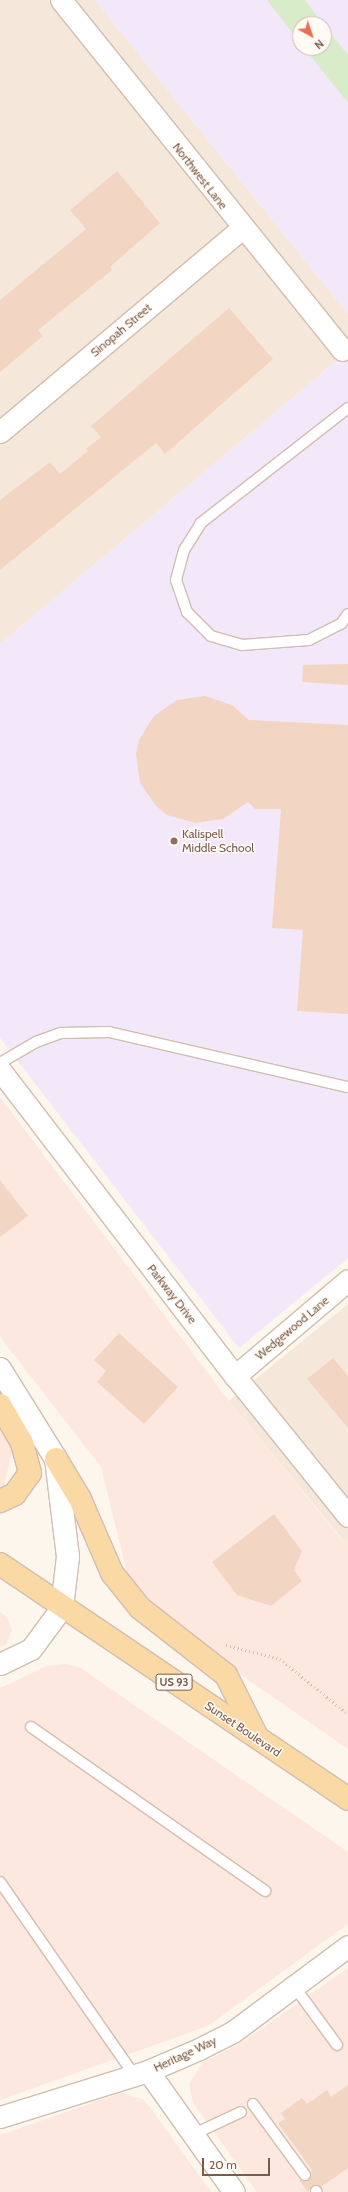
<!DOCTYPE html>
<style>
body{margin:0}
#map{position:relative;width:348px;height:2192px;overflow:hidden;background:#fdf6ec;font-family:Cabin,sans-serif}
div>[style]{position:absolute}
.residential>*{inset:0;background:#f5e8da}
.commercial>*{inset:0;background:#fde8e0}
.education>*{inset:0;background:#f3e8fa}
.green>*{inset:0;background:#d8ecc9}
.building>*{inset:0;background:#f3d5c3}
.path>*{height:2.5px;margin-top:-1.25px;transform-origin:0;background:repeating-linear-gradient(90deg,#d9b8a5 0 1px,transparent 0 4px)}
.roads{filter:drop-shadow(1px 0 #d1beb0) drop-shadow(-1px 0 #d1beb0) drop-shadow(0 1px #d1beb0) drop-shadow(0 -1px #d1beb0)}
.lane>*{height:10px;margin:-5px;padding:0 5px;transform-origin:5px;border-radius:5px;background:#fff}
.street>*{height:21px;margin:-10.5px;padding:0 10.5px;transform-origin:10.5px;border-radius:10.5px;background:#fff}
.secondary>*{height:22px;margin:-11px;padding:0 11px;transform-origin:11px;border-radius:11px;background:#fff}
.primary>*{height:22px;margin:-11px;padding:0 11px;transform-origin:11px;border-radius:11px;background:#fbd9a5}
.dots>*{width:11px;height:11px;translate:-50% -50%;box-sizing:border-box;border:2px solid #fffaf3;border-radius:50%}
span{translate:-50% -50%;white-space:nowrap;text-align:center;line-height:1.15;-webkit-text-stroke:3px #fffaf3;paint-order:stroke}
.shield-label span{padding:1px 3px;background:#fffaf3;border:1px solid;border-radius:3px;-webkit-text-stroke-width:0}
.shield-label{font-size:11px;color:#7a5c4d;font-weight:700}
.street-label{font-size:12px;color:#7a5c4d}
.education-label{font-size:12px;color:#785e54}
.left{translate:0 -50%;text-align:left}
.north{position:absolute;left:292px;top:16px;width:40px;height:40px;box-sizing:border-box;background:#fffaf3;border:1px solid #cabbb1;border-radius:50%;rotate:140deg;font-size:11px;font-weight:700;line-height:16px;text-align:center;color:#7a5c4d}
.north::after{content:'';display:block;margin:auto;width:14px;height:18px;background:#e76f51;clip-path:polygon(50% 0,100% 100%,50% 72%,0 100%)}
.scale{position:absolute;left:202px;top:2158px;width:68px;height:18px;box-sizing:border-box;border:2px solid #7a5c4d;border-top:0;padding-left:5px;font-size:12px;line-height:14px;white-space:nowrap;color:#7a5c4d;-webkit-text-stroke:3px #fffaf3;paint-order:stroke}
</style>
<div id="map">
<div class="residential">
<div style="clip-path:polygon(0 0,95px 0,348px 314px,348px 351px,0 644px)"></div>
<div style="clip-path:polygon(348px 1304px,348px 1542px,343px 1540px,229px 1401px)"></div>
</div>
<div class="commercial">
<div style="clip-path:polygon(0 1097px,229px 1401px,342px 1540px,348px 1542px,348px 1749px,134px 1601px,101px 1467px,0 1337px)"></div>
<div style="clip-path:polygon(0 1419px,14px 1443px,4px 1486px,0 1488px)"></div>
<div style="clip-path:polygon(0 1612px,7px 1617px,12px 1630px,6px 1644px,0 1647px)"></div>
<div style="clip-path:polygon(65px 1664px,79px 1667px,348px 1852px,348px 1924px,208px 2026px,0 2100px,0 1688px,47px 1666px)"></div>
<div style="clip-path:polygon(348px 1968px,348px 2192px,257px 2192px,193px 2103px,189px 2084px,202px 2063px,241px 2043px)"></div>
<div style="clip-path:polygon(121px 2093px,143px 2099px,150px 2107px,211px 2192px,0 2192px,0 2135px)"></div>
</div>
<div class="education">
<div style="clip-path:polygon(evenodd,95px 0,348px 0,348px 314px,95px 0,300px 24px,324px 24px,324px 48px,300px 48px,300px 24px)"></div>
<div style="clip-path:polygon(348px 351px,348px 1258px,239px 1348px,0 1038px,0 644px)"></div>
</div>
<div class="green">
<div style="clip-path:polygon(267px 0,305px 0,323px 24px,300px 24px,300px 43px)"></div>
<div style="clip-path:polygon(324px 25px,348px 55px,348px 103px,304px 48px,324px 48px)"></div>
</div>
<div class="building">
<div style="clip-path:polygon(117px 171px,160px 223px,110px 267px,112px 270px,38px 330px,43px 336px,0 372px,0 300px,86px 229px,70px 210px)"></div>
<div style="clip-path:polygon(229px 308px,273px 359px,165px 454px,156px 443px,0 570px,0 500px,50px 462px,60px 474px,88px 451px,86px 449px,101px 437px,91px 426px)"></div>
<div style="clip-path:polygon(348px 664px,348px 685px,302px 682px,303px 665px)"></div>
<div style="clip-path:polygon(205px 696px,232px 705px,249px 720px,348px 725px,348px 1014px,297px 1011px,303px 930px,272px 928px,281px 809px,255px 809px,248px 802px,223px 819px,195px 823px,167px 815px,156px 806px,140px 783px,136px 754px,139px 740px,154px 716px,177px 700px)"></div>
<div style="clip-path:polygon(0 1180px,28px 1216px,0 1237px)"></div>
<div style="clip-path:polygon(119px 1333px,178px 1387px,144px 1424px,97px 1382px,106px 1371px,94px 1360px)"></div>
<div style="clip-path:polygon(333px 1358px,348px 1376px,348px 1428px,307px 1379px)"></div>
<div style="clip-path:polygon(274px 1514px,302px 1551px,294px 1570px,302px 1581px,271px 1606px,237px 1595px,212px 1562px)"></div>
<div style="clip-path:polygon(348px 2085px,348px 2168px,321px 2187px,312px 2186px,308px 2192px,299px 2180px,309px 2180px,312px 2170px,278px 2123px,285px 2119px,281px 2113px,302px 2098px,307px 2104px,327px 2090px,331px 2097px)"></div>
</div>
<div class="path">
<div style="left:226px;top:1645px;width:56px;rotate:14.5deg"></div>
<div style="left:280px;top:1659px;width:87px;rotate:39deg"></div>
</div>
<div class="roads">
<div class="lane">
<div style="left:348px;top:408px;width:187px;rotate:142deg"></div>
<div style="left:201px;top:523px;width:32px;rotate:122deg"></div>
<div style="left:184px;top:550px;width:31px;rotate:105deg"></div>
<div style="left:176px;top:580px;width:34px;rotate:71deg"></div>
<div style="left:187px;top:612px;width:34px;rotate:45deg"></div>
<div style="left:211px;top:636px;width:32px;rotate:16deg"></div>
<div style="left:242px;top:645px;width:67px;rotate:-4.3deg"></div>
<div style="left:309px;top:640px;width:36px;rotate:-27deg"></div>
<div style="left:341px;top:624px;width:12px;rotate:-55deg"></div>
<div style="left:0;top:1063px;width:42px;rotate:-30.3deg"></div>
<div style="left:36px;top:1042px;width:27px;rotate:-20deg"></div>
<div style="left:61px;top:1033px;width:48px;rotate:-1.2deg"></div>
<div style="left:109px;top:1032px;width:245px;rotate:13deg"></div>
<div style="left:31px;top:1727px;width:286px;rotate:35deg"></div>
<div style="left:0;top:1882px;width:235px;rotate:55.2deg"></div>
<div style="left:294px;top:1986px;width:73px;rotate:53.9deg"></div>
<div style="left:253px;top:2104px;width:88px;rotate:53.8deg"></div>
<div style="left:192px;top:2135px;width:54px;rotate:-25.1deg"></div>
<div style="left:316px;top:2191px;width:1px;rotate:45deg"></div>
</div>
<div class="street">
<div style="left:61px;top:0;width:449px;rotate:51.2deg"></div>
<div style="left:0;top:432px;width:317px;rotate:-40.1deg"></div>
<div style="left:0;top:1070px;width:386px;rotate:52.5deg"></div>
<div style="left:235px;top:1376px;width:180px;rotate:51.1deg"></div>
<div style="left:235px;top:1376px;width:148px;rotate:-40.3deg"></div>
<div style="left:0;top:1664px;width:34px;rotate:-26deg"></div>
<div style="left:31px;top:1649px;width:52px;rotate:-53.6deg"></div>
<div style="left:148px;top:2071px;width:148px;rotate:54.6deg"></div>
<div style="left:0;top:2117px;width:155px;rotate:-17.3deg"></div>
<div style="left:148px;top:2071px;width:56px;rotate:-23.3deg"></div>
<div style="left:199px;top:2049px;width:39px;rotate:-27deg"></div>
<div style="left:234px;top:2031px;width:142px;rotate:-36.7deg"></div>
</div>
<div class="secondary">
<div style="left:0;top:1369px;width:106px;rotate:58.1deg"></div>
<div style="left:56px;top:1459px;width:99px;rotate:83deg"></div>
<div style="left:68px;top:1557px;width:50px;rotate:96.8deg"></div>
</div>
<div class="primary">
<div style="left:0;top:1405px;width:44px;rotate:59.9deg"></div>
<div style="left:22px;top:1443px;width:31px;rotate:75deg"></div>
<div style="left:30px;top:1473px;width:26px;rotate:126deg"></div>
<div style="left:15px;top:1494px;width:17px;rotate:155deg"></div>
<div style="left:56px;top:1459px;width:47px;rotate:59deg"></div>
<div style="left:80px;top:1499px;width:81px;rotate:66.6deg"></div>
<div style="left:112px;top:1573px;width:45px;rotate:51.3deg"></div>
<div style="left:140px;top:1608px;width:109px;rotate:37.9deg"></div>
<div style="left:226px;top:1675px;width:69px;rotate:63.4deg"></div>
<div style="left:0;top:1564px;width:420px;rotate:34deg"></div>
</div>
</div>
<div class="dots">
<div style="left:174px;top:841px;background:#8d6e63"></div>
</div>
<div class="shield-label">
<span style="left:174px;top:1682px">US 93</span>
</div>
<div class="street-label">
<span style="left:200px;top:176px;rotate:52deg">Northwest Lane</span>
<span style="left:121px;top:330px;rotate:-40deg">Sinopah Street</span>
<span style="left:172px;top:1294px;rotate:52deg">Parkway Drive</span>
<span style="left:292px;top:1328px;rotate:-40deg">Wedgewood Lane</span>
<span style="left:243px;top:1729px;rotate:34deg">Sunset Boulevard</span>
<span style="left:185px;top:2054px;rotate:-25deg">Heritage Way</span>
</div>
<div class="education-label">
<span class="left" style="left:182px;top:841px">Kalispell<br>Middle School</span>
</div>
<div class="north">N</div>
<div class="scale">20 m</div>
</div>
